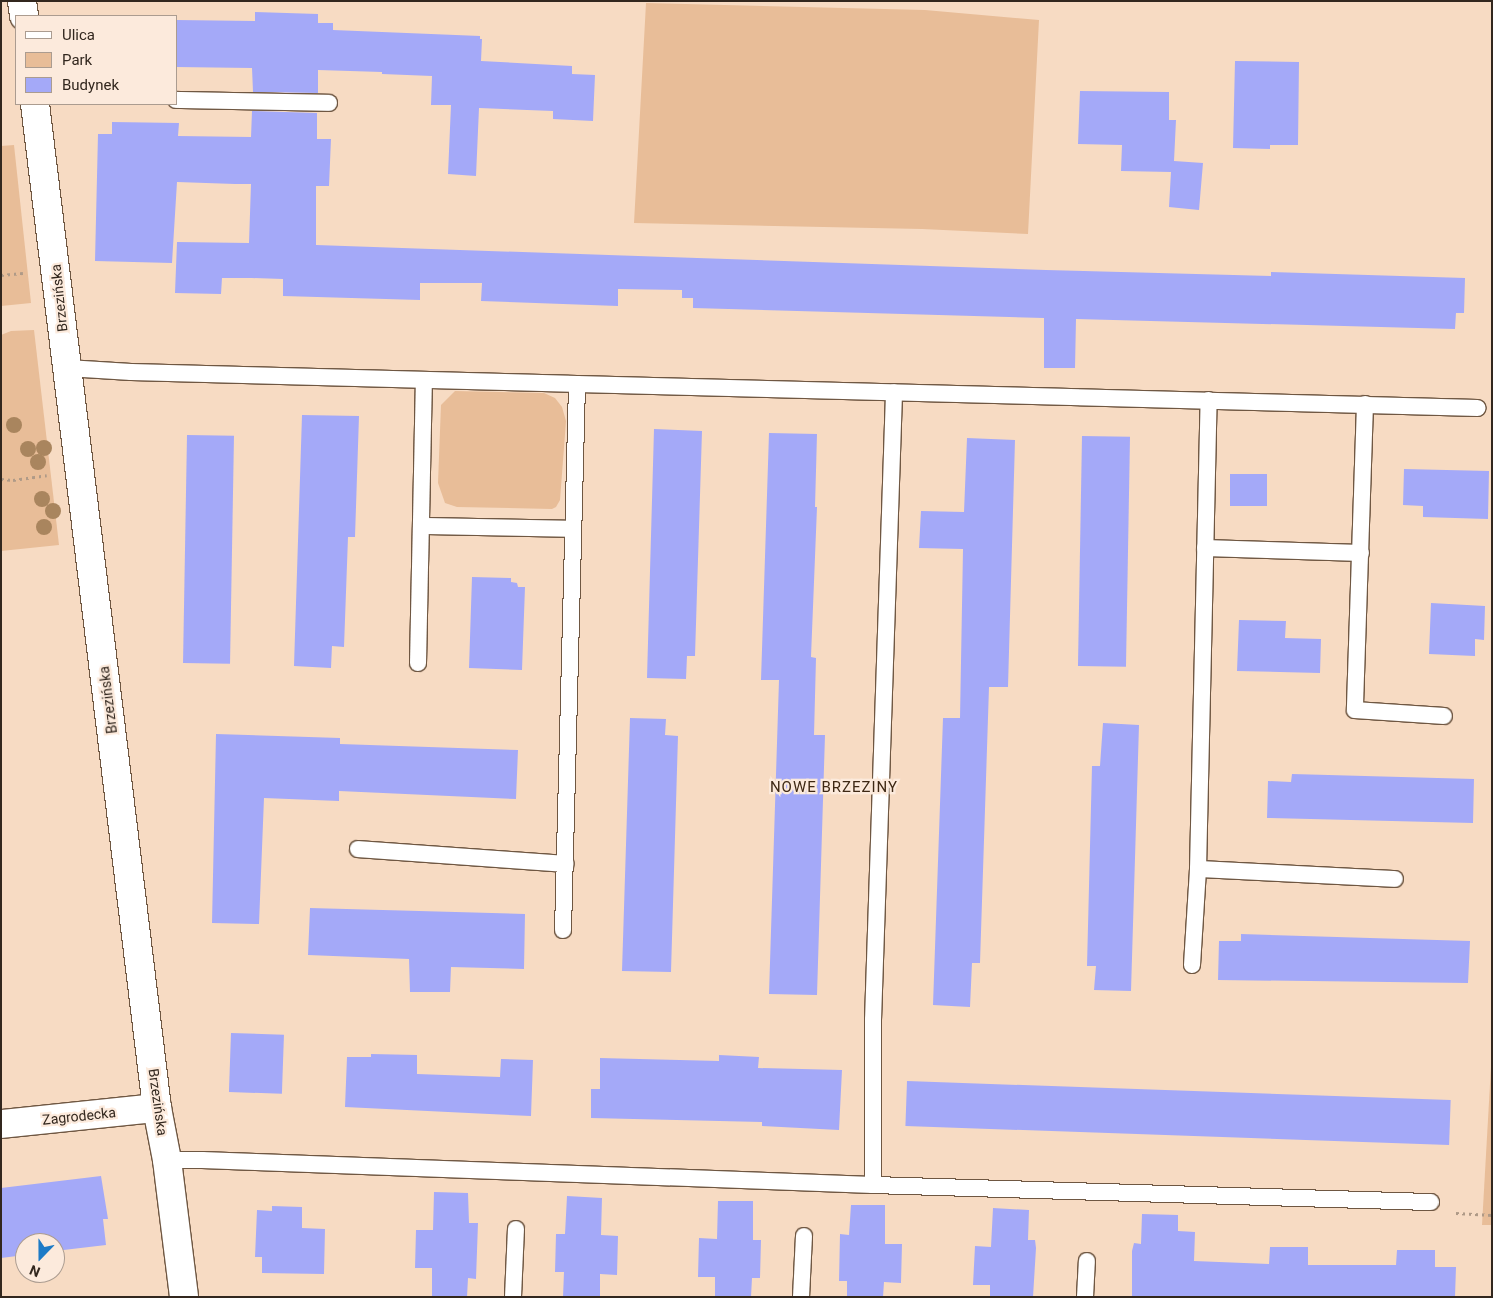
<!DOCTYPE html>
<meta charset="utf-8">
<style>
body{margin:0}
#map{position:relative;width:1493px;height:1298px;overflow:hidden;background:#f7dbc3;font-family:Roboto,sans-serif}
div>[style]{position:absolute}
.green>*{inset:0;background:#e8bd98}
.building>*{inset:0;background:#a4a9f8;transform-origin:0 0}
.path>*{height:3px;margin-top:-1.5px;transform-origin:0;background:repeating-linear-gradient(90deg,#af9a87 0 2.5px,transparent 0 6.5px)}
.roads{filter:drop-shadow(1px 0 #6f5742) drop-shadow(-1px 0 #6f5742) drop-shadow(0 1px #6f5742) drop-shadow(0 -1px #6f5742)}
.service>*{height:16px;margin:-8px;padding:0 8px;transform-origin:8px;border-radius:8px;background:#fff}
.minor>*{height:28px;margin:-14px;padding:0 14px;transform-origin:14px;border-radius:14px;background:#fff}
.trees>*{width:16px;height:16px;margin:-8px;border-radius:50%;background:#a9855e}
span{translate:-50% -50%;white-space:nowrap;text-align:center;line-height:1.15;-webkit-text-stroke:4.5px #fceadc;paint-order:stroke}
.street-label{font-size:14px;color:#32271e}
.neighbourhood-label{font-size:15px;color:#3e2814;letter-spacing:1px}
.frame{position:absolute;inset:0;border:2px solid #32271e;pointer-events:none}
.legend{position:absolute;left:15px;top:15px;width:162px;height:90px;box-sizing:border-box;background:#fceadc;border:1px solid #ab9c90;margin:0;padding:6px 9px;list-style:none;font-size:15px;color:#32271e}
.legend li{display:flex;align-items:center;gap:10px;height:25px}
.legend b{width:25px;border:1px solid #ab9c90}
.north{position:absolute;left:15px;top:1233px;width:50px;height:50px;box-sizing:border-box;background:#fceadc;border:1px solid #ab9c90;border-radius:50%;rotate:202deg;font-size:14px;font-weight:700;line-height:20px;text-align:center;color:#32271e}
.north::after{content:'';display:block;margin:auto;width:18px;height:22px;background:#1d7bc7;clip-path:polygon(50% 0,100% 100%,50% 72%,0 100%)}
</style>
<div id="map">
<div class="green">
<div style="clip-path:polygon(646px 3px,925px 10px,1039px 20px,1028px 234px,922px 229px,634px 223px)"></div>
<div style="clip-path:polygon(14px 145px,31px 303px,1px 306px,1px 146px)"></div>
<div style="clip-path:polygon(34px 330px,59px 545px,1px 551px,1px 335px,11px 331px)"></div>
<div style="clip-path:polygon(455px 391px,544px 393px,555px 398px,562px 407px,566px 421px,560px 500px,556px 507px,552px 509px,457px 507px,445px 503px,438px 483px,441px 405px)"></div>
<div style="clip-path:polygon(1492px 1049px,1492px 1225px,1482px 1225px)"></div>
</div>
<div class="building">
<div style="clip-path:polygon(255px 12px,318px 14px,318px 23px,333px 23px,333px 30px,480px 36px,480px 39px,482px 39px,481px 61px,572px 66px,572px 74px,595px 75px,593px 121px,553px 119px,553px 111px,479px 108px,476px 176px,448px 174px,451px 105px,431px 105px,432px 76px,382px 74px,382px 72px,318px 70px,318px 93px,253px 92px,252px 68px,176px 67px,176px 20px,255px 21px)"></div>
<div style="clip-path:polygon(1235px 61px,1299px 62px,1298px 145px,1270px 145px,1270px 149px,1233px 148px)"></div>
<div style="clip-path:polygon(1080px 91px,1169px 92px,1169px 120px,1176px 120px,1174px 161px,1203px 163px,1199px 210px,1169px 207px,1171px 172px,1121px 171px,1122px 145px,1078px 144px)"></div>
<div style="clip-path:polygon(252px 111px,317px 113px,317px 139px,331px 139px,329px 186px,316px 186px,316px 245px,1046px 270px,1271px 276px,1271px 272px,1465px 278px,1464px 313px,1456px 313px,1455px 329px,1076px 319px,1075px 368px,1044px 368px,1044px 318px,693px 308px,693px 298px,682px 298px,682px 290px,618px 289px,618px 306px,481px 301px,482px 283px,420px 283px,420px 300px,283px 296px,283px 279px,252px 278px,222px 278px,221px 294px,175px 293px,177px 242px,249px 243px,251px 184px,235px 184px,177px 182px,172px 263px,95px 261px,98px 134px,112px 134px,112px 122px,179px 123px,178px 136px,251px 137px)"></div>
<div style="clip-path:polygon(302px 415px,359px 416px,355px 537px,348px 537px,344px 647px,332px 646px,331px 668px,294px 666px)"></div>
<div style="clip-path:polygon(654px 429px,702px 431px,695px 656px,687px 656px,686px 679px,647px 678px)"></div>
<div style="clip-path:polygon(769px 433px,817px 434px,815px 507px,817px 507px,811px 657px,816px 658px,814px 735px,825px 735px,817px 995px,769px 994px,779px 680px,761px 680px)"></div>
<div style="left:187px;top:435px;width:47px;height:228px;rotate:1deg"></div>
<div style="left:1082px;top:436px;width:48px;height:230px;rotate:1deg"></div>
<div style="clip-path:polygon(967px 438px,1015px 440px,1008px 687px,989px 687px,980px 963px,972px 963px,970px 1007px,933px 1005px,943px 718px,960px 718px,963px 549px,919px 548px,921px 511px,964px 512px)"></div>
<div style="clip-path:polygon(1404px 469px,1489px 471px,1488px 519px,1423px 517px,1423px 506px,1403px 505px)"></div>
<div style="left:1230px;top:474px;width:37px;height:32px"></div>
<div style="clip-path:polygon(472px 577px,511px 578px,511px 582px,517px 583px,518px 587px,525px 587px,522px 670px,469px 668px)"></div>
<div style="clip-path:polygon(1431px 603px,1485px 606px,1484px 640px,1475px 639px,1475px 656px,1429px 654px)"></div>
<div style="clip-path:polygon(1239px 620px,1286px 621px,1285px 638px,1321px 639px,1320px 673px,1237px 671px)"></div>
<div style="clip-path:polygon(630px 718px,666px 719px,665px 735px,678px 736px,671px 972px,622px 971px)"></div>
<div style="clip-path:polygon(1103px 723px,1139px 725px,1131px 991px,1094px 990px,1096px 966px,1087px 966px,1092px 766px,1100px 766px)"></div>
<div style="clip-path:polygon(216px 734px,340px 738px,340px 744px,518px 750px,516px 799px,339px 791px,339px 801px,264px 798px,259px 924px,212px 923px)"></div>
<div style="clip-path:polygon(1292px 774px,1474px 779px,1473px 823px,1267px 818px,1268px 781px,1291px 782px)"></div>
<div style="clip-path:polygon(310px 908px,525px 914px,524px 969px,451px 967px,450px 992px,410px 992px,409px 959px,308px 955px)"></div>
<div style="clip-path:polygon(1241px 934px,1470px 941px,1468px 983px,1218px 980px,1219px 941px,1241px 941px)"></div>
<div style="left:231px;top:1033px;width:53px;height:59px;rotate:2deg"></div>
<div style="clip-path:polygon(371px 1054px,417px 1055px,417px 1074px,500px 1077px,501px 1059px,533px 1060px,531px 1116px,345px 1107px,347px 1057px,371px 1057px)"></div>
<div style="clip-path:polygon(719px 1055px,759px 1057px,758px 1068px,842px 1070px,839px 1130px,762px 1126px,762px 1122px,591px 1118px,591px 1089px,600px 1089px,600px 1058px,719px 1061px)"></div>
<div style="left:907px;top:1081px;width:544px;height:45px;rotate:2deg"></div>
<div style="clip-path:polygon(101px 1176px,108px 1219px,103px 1219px,106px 1245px,55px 1251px,55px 1243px,25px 1243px,25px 1255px,1px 1258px,1px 1188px)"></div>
<div style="clip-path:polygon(434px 1192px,468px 1193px,469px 1223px,478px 1223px,476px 1279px,468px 1278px,467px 1297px,432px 1297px,432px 1268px,415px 1268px,416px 1230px,433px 1230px)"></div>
<div style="clip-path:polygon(567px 1196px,602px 1198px,601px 1235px,618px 1236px,617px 1275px,600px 1274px,600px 1297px,563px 1297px,564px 1272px,555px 1272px,556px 1234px,565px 1234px)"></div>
<div style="clip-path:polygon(718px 1201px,753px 1201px,753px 1240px,761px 1240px,760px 1278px,752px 1278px,751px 1297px,715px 1297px,715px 1277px,698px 1277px,699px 1238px,717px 1239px)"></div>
<div style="clip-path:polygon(851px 1205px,885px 1205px,885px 1244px,902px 1244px,901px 1283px,884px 1282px,883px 1297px,847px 1297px,847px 1281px,839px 1281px,840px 1234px,849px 1235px)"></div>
<div style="clip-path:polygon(272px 1206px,302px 1207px,302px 1228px,325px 1229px,324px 1274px,262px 1273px,262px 1257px,255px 1257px,257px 1210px,272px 1211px)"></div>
<div style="clip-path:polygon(993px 1208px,1029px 1210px,1028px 1240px,1035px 1240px,1036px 1248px,1033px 1297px,990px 1297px,990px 1285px,973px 1285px,975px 1246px,991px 1247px)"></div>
<div style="clip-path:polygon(1142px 1214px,1178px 1215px,1178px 1231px,1195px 1232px,1194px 1261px,1269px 1264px,1270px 1247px,1308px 1247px,1308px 1265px,1396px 1265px,1397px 1250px,1435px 1250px,1435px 1267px,1456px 1267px,1455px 1297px,1132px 1297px,1132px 1251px,1134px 1243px,1141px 1244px)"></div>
</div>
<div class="path">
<div style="left:1px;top:275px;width:22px;rotate:-5deg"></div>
<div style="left:1px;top:479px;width:12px;rotate:5deg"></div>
<div style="left:13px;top:480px;width:34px;rotate:-8deg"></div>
<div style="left:1456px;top:1213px;width:36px;rotate:3deg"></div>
</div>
<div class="roads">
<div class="service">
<div style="left:176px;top:100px;width:153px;rotate:1.1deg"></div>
<div style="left:67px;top:368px;width:64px;rotate:3.6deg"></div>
<div style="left:131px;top:372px;width:1347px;rotate:1.53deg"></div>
<div style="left:1365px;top:404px;width:306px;rotate:91.9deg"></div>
<div style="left:1355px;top:710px;width:89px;rotate:3.9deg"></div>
<div style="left:421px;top:526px;width:152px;rotate:1.1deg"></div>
<div style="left:1205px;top:548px;width:156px;rotate:1.8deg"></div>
<div style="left:418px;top:663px;width:283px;rotate:-88.8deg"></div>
<div style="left:358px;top:849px;width:208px;rotate:4.1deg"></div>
<div style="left:1198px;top:869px;width:197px;rotate:2.9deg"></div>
<div style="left:563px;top:930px;width:546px;rotate:-88.53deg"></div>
<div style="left:1192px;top:965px;width:96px;rotate:-86.4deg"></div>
<div style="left:1198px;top:869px;width:469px;rotate:-88.7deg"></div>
<div style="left:167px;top:1160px;width:35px"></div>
<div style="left:202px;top:1160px;width:671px;rotate:2.13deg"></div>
<div style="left:873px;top:1185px;width:558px;rotate:1.75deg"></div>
<div style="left:873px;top:1185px;width:165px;rotate:-90deg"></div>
<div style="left:873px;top:1020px;width:628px;rotate:-88.08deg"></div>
<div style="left:513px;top:1297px;width:68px;rotate:-87.5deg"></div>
<div style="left:801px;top:1297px;width:61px;rotate:-87.2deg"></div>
<div style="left:1085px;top:1297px;width:36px;rotate:-87deg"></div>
</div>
<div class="minor">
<div style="left:22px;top:1px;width:15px;rotate:82deg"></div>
<div style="left:35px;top:104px;width:1011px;rotate:83.07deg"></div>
<div style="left:157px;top:1108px;width:53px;rotate:79.1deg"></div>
<div style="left:167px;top:1160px;width:138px;rotate:82.9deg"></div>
<div style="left:1px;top:1124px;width:157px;rotate:-5.9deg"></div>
</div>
</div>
<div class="trees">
<div style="left:14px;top:425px"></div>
<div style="left:44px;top:448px"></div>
<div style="left:28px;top:449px"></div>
<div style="left:38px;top:462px"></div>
<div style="left:42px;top:499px"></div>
<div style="left:53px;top:511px"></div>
<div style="left:44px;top:527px"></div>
</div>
<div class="street-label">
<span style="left:59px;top:298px;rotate:-96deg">Brzezińska</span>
<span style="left:108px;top:700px;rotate:-97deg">Brzezińska</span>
<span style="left:158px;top:1102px;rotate:82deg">Brzezińska</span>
<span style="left:79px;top:1116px;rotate:-6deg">Zagrodecka</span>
</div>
<div class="neighbourhood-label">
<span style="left:834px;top:788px">NOWE BRZEZINY</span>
</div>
<div class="frame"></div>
<ul class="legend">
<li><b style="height:6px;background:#fff"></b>Ulica</li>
<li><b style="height:14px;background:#e8bd98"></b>Park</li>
<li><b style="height:14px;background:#a4a9f8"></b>Budynek</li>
</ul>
<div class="north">N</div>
</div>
